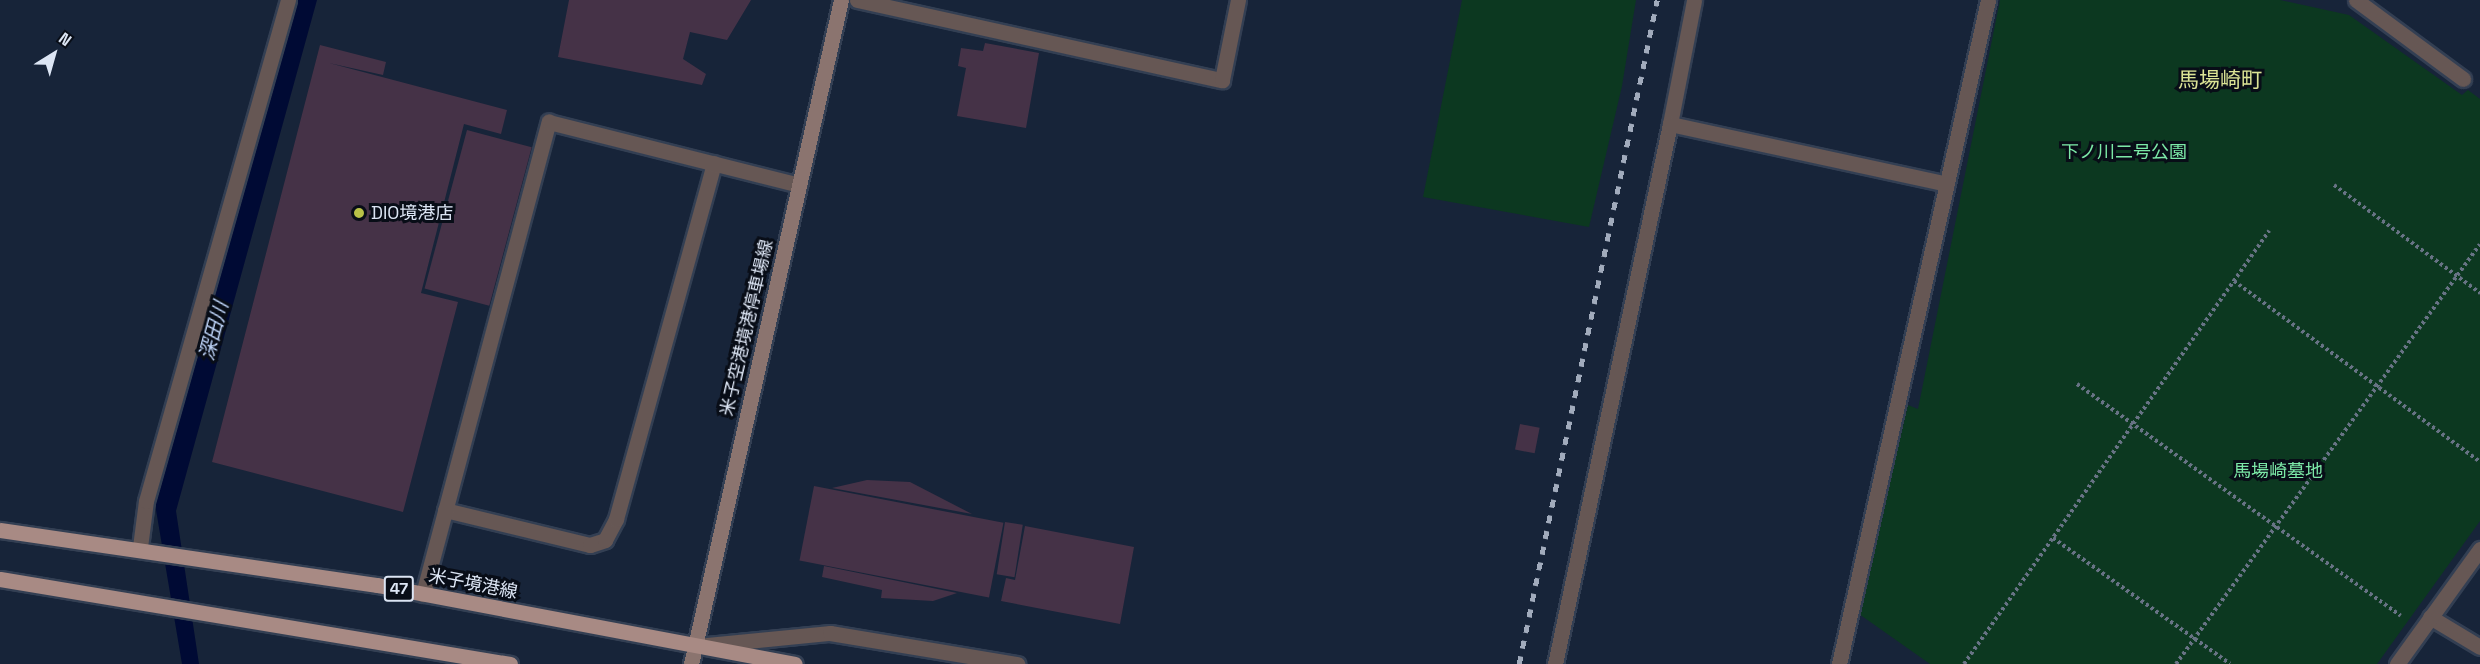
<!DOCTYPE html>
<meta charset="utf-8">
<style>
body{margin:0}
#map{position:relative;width:2480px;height:664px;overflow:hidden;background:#172439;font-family:"Space Grotesk","Noto Sans JP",sans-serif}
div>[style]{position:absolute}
.green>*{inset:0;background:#0c3820}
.water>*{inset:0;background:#000a34}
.building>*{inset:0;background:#453247;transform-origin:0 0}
.path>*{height:4px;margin-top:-2px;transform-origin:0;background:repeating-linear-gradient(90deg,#687385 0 3px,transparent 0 6px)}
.roads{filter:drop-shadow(2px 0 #333f53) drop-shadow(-2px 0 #333f53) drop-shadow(0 2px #333f53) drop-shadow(0 -2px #333f53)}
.lane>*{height:15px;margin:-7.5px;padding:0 7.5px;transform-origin:7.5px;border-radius:7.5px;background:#665754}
.street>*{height:15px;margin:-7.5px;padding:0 7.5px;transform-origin:7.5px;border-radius:7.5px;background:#665754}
.secondary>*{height:15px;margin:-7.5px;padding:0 7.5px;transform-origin:7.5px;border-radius:7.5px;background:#8b746f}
.primary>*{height:15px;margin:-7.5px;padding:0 7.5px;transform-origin:7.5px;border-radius:7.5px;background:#a88a84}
.rail>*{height:4.5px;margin-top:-2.25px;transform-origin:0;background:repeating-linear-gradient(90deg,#a1abbc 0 8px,transparent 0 16px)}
.dots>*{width:16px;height:16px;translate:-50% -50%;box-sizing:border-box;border:3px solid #080d17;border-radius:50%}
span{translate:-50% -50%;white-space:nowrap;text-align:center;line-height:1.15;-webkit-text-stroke:6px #080d17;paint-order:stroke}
.shield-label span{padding:2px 4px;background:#080d17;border:2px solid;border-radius:4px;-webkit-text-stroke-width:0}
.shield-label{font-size:16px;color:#dce5f4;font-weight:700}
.park-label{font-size:18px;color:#7ce9a7}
.poi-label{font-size:18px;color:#dce5f4}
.left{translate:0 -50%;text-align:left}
.street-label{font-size:18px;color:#dce5f4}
.water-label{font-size:20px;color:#bcd2f6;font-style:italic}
.quarter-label{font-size:21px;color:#dce496}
.north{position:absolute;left:24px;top:24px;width:60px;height:60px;-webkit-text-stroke:4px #080d17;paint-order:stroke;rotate:37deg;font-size:16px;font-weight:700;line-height:24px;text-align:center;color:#dce5f4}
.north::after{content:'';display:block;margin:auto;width:21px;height:27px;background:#dce5f4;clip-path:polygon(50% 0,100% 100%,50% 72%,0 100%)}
</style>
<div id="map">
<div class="green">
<div style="clip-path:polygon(1462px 0,1636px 0,1622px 86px,1589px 227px,1423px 197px)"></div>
<div style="clip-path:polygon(2000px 0,2280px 0,2349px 15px,2462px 95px,2468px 90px,2480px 99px,2480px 521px,2377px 664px,1930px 664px,1859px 614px,1908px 405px,1918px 409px)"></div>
</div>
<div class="water">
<div style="clip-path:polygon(298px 0,317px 0,176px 511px,199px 664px,182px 664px,155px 504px)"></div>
</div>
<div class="building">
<div style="clip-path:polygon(569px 0,751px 0,727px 40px,690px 32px,683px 59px,706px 74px,702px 85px,558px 57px)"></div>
<div style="clip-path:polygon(985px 43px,1039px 53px,1026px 128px,957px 116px,966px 68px,958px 66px,961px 48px,983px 51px)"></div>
<div style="clip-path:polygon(320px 45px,386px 62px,383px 75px,329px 63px,507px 110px,501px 134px,464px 124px,421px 293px,458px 302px,403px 512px,212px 462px)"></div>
<div style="left:467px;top:130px;width:67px;height:164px;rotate:15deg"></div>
<div style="left:1520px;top:424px;width:20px;height:26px;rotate:11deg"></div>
<div style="clip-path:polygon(867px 480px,910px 482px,972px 514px,832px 488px)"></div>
<div style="left:814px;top:486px;width:193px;height:76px;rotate:11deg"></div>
<div style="left:1005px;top:522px;width:18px;height:53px;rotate:9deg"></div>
<div style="clip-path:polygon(1025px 526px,1134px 547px,1120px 624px,1001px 601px,1006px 578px,1015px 580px)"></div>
<div style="clip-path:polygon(824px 566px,957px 593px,933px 601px,881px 598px,882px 590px,822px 577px)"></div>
</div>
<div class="path">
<div style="left:2334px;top:185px;width:182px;rotate:36.5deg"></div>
<div style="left:2234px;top:281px;width:305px;rotate:36.3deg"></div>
<div style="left:2077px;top:384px;width:398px;rotate:35.6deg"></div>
<div style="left:2053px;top:538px;width:217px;rotate:35.4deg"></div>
<div style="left:1964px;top:664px;width:530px;rotate:-54.84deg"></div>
<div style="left:2176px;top:664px;width:518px;rotate:-54.1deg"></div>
</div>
<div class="roads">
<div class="lane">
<div style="left:857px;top:0;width:374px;rotate:12.4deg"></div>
<div style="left:1222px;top:80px;width:82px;rotate:-78.7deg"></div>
<div style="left:445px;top:510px;width:149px;rotate:13.6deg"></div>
<div style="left:590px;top:545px;width:16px;rotate:-18deg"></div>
<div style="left:605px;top:540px;width:24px;rotate:-62deg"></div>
<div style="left:616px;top:519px;width:369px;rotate:-74.6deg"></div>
<div style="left:140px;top:547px;width:46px;rotate:-82.6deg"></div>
<div style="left:146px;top:501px;width:521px;rotate:-74.18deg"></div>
<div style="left:423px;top:594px;width:489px;rotate:-75.1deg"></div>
<div style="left:549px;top:122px;width:258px;rotate:14.1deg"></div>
</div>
<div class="street">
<div style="left:2356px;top:0;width:133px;rotate:36.4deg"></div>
<div style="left:1670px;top:124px;width:126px;rotate:-79deg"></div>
<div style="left:2430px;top:617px;width:58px;rotate:31deg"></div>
<div style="left:707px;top:645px;width:124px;rotate:-5.6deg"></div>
<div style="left:830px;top:633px;width:190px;rotate:9.4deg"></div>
<div style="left:1555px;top:664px;width:552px;rotate:-77.98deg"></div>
<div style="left:1670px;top:124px;width:283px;rotate:12.2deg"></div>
<div style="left:1839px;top:664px;width:681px;rotate:-77.35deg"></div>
<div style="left:2397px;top:664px;width:142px;rotate:-54.2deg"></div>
</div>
<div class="secondary">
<div style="left:691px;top:664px;width:681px;rotate:-77.27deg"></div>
</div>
<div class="primary">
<div style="left:0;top:530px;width:381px;rotate:8.3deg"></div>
<div style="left:377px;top:585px;width:425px;rotate:10.7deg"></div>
<div style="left:0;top:579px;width:517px;rotate:9.46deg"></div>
</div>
</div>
<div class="rail">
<div style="left:1519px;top:664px;width:678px;rotate:-78.26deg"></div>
</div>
<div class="dots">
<div style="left:359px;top:213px;background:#b8c147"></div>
</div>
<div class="shield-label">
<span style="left:399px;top:589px">47</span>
</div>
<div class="park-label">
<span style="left:2124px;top:152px">下ノ川二号公園</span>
<span style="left:2278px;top:471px">馬場崎墓地</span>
</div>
<div class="poi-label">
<span class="left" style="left:371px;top:213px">DIO境港店</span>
</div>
<div class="street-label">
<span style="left:747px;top:328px;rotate:-77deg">米子空港境港停車場線</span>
<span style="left:473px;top:584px;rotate:11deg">米子境港線</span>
</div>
<div class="water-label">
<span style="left:214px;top:331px;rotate:-75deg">深田川</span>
</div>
<div class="quarter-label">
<span style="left:2220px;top:80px">馬場崎町</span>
</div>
<div class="north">N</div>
</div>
